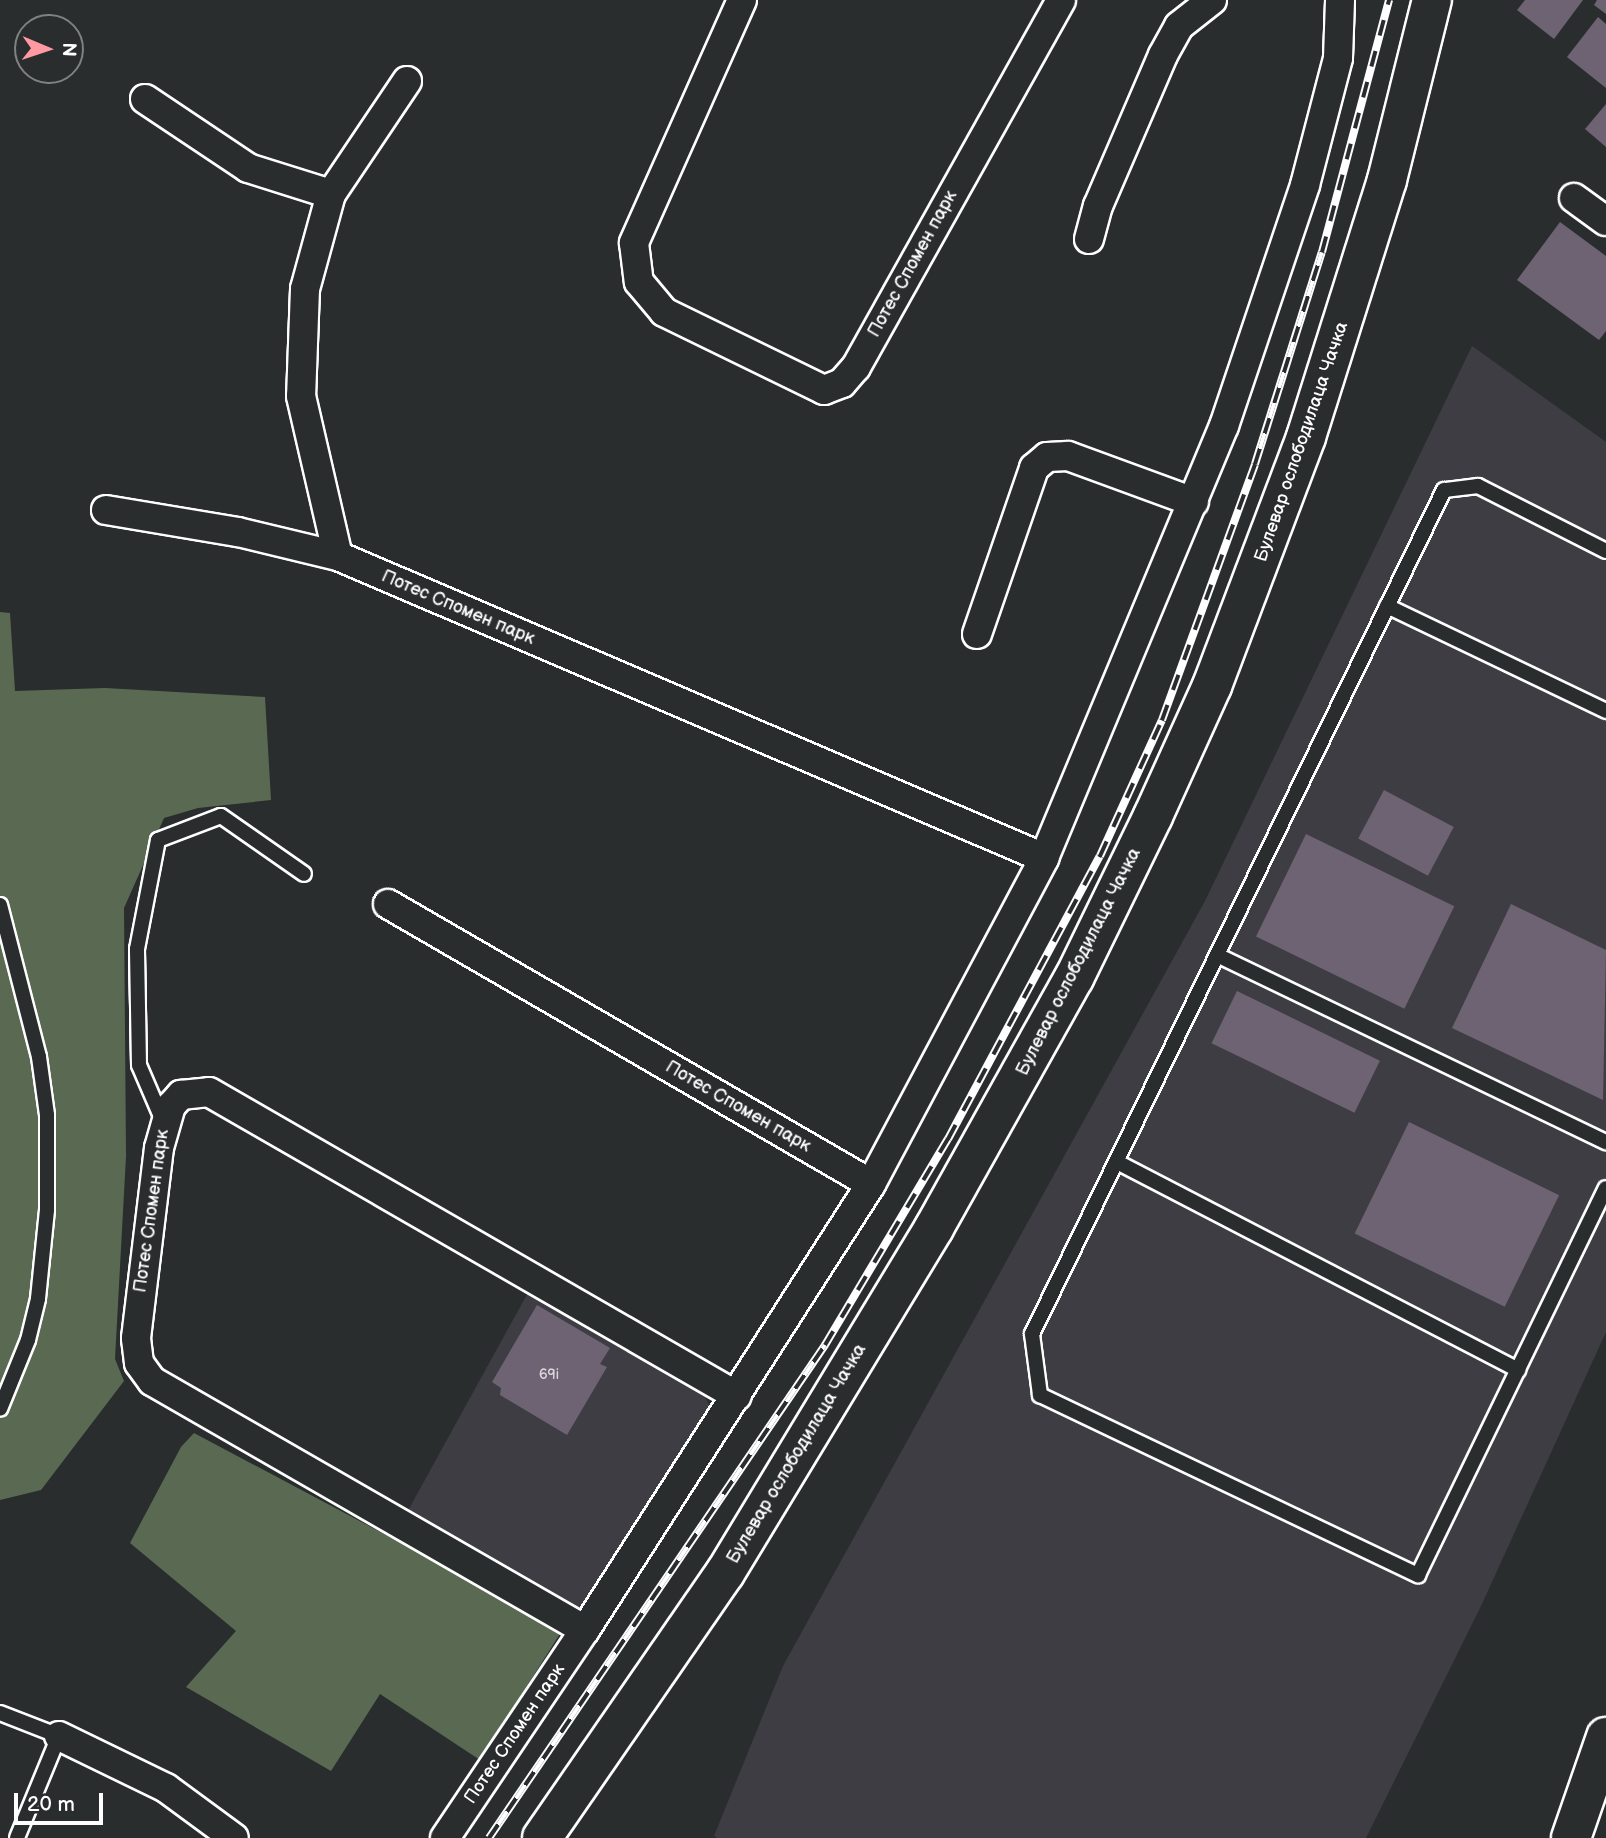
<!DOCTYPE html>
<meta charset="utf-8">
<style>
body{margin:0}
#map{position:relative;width:1606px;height:1838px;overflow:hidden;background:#2a2d2e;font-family:"Balsamiq Sans",sans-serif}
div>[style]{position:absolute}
.built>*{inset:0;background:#3e3d43}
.green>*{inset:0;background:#5a6a52}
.building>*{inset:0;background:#6e6373;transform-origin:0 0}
.roads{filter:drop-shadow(2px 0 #fff) drop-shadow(-2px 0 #fff) drop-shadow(0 2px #fff) drop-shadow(0 -2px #fff)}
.lane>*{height:14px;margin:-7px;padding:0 7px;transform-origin:7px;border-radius:7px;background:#2a2d2e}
.street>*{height:28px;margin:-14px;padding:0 14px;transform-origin:14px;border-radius:14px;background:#2a2d2e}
.secondary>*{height:38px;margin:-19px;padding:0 19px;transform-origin:19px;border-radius:19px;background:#2a2d2e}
.primary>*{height:38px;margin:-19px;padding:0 19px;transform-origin:19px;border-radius:19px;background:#2a2d2e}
.rail>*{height:8px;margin-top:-4px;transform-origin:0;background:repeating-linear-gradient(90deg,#2a2d2e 0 16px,#fff 0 32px);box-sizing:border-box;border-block:2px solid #fff}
span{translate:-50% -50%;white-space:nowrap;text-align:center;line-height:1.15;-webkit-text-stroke:5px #2a2d2e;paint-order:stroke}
.number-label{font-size:14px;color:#dbd8dc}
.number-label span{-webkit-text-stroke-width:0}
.street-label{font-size:18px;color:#fff}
.north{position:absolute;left:14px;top:14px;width:70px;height:70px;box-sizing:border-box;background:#2a2d2e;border:2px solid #7f8182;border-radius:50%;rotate:92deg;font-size:19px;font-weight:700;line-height:28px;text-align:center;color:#fff}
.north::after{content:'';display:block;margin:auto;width:24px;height:32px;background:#ff9aa2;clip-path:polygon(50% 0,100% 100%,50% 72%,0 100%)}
.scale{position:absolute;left:14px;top:1793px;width:89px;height:32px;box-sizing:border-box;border:4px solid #fff;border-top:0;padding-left:9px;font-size:21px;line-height:24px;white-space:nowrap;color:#fff;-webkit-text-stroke:5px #2a2d2e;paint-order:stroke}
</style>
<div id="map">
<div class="built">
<div style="clip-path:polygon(1472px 346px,1606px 442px,1606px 1332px,1481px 1606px,1366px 1838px,717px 1838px,714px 1836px,783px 1666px,1205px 901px)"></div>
<div style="clip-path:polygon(530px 1289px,700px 1385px,710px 1407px,582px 1613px,405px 1516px)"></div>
</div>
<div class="green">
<div style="clip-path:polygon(0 612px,10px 613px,15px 691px,105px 688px,265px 697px,271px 800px,198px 808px,164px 818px,124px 908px,126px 1156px,115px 1359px,124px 1381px,41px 1490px,0 1500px)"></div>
<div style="clip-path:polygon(194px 1433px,563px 1629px,480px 1760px,380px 1694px,331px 1771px,186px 1687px,236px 1631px,130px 1543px,181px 1447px)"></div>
</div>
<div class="building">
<div style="clip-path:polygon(1525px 0,1583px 0,1554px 39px,1517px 10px)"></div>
<div style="clip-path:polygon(1597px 0,1606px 0,1606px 14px,1594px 5px)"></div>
<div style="clip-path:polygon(1598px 17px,1606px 24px,1606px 88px,1567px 57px)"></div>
<div style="clip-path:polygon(1606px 104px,1606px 147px,1585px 129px)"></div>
<div style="clip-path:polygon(1560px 222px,1606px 256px,1606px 331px,1599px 340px,1517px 280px)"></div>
<div style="left:1384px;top:790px;width:79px;height:55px;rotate:28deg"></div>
<div style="left:1306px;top:834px;width:165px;height:114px;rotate:26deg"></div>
<div style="clip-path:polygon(1511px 904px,1606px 950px,1603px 1100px,1452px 1028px)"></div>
<div style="left:1237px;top:991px;width:159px;height:58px;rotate:26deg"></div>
<div style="left:1409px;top:1122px;width:167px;height:124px;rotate:26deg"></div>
<div style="clip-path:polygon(537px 1305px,610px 1348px,600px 1364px,607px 1367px,567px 1435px,500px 1395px,501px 1388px,492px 1382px)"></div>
</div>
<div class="roads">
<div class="lane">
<div style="left:1606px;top:551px;width:144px;rotate:-153.1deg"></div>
<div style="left:1478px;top:486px;width:34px;rotate:173deg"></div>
<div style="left:1444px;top:490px;width:939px;rotate:116.02deg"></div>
<div style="left:1032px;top:1334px;width:62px;rotate:82.5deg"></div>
<div style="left:1040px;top:1395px;width:419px;rotate:25.5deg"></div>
<div style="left:1418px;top:1575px;width:430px;rotate:-64.1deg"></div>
<div style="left:1387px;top:606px;width:243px;rotate:25.6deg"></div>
<div style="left:0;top:905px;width:157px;rotate:75.6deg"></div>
<div style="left:39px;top:1057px;width:59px;rotate:82.1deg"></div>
<div style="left:47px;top:1115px;width:95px;rotate:90deg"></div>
<div style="left:47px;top:1210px;width:89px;rotate:95.8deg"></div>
<div style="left:38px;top:1299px;width:42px;rotate:103.7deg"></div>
<div style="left:28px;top:1340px;width:74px;rotate:112.1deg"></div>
<div style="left:1217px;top:955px;width:432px;rotate:25.7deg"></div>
<div style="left:163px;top:1121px;width:61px;rotate:-113.2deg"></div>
<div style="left:139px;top:1065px;width:116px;rotate:-91deg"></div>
<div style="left:137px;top:949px;width:111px;rotate:-79.1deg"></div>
<div style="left:158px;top:840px;width:67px;rotate:-20.9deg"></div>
<div style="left:221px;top:816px;width:101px;rotate:34.9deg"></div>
<div style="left:1117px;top:1162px;width:452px;rotate:27.4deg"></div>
<div style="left:0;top:1713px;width:63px;rotate:21.3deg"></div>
<div style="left:59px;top:1736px;width:110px;rotate:112.4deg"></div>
</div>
<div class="street">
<div style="left:742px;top:0;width:266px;rotate:114deg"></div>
<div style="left:634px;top:243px;width:39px;rotate:83deg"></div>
<div style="left:639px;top:282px;width:39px;rotate:50deg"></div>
<div style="left:664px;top:312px;width:178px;rotate:26deg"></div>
<div style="left:824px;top:390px;width:19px;rotate:-21deg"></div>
<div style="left:842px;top:383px;width:21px;rotate:-49deg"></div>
<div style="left:856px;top:367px;width:420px;rotate:-60.8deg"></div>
<div style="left:407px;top:81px;width:136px;rotate:123.9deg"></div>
<div style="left:331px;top:194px;width:98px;rotate:105.3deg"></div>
<div style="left:305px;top:289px;width:107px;rotate:92.1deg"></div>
<div style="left:301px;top:396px;width:164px;rotate:77deg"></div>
<div style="left:338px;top:556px;width:768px;rotate:23.16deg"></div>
<div style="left:145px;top:99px;width:124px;rotate:33.8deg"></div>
<div style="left:248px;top:168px;width:87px;rotate:17.4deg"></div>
<div style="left:1574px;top:198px;width:39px;rotate:36deg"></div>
<div style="left:1089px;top:239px;width:34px;rotate:-75deg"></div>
<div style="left:1098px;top:206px;width:164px;rotate:-66.7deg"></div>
<div style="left:1163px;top:55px;width:33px;rotate:-61deg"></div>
<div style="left:1179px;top:26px;width:42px;rotate:-38.2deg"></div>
<div style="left:106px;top:510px;width:134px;rotate:9.5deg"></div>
<div style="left:238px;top:532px;width:103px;rotate:13.5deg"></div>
<div style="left:977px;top:634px;width:176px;rotate:-71deg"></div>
<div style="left:1034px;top:468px;width:17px;rotate:-40deg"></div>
<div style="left:1047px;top:457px;width:21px;rotate:-3deg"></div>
<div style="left:1068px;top:456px;width:134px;rotate:20.1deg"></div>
<div style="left:388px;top:904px;width:558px;rotate:30.1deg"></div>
<div style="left:585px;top:1630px;width:499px;rotate:-150.1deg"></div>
<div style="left:152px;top:1381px;width:22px;rotate:-126deg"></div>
<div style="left:139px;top:1363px;width:25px;rotate:-97deg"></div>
<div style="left:136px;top:1338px;width:191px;rotate:-83.1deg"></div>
<div style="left:159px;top:1148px;width:44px;rotate:-74.1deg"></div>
<div style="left:171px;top:1106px;width:15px;rotate:-48deg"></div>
<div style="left:181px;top:1095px;width:28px;rotate:-6deg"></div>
<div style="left:209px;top:1092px;width:609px;rotate:29.93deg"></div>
<div style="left:59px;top:1736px;width:119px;rotate:25.9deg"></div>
<div style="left:166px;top:1788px;width:84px;rotate:36.3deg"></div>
<div style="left:445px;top:1838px;width:251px;rotate:-56.1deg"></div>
<div style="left:585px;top:1630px;width:530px;rotate:-57.33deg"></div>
<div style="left:871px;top:1184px;width:369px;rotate:-62deg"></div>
<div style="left:1044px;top:858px;width:468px;rotate:-67.4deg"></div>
<div style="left:1224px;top:426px;width:254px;rotate:-71.4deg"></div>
<div style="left:1305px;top:185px;width:131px;rotate:-75.4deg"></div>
<div style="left:1338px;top:58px;width:58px;rotate:-88deg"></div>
</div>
<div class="secondary">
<div style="left:1571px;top:1838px;width:107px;rotate:-70.9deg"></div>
</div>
<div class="primary">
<div style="left:542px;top:1838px;width:322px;rotate:-55.4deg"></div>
<div style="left:725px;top:1573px;width:403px;rotate:-58.8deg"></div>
<div style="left:934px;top:1228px;width:287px;rotate:-60.8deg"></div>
<div style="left:1074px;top:978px;width:180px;rotate:-64deg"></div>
<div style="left:1153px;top:816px;width:143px;rotate:-65.6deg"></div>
<div style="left:1212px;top:686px;width:266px;rotate:-69.3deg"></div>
<div style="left:1306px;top:437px;width:269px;rotate:-72.5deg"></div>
<div style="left:1387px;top:180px;width:186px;rotate:-76deg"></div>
</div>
</div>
<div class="rail">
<div style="left:489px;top:1838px;width:597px;rotate:-55.72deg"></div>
<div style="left:825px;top:1345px;width:240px;rotate:-59.2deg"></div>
<div style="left:948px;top:1139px;width:321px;rotate:-61.8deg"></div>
<div style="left:1100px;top:856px;width:149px;rotate:-65.5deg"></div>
<div style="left:1162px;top:720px;width:272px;rotate:-70deg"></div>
<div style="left:1255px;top:464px;width:222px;rotate:-72.5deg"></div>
<div style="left:1322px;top:252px;width:261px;rotate:-75.1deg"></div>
</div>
<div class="number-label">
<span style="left:549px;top:1375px">69i</span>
</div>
<div class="street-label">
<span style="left:913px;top:264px;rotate:-61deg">Потес Спомен парк</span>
<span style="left:1302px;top:442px;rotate:-71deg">Булевар ослободилаца Чачка</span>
<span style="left:458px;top:608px;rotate:23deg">Потес Спомен парк</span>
<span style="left:1079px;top:962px;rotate:-63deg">Булевар ослободилаца Чачка</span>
<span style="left:738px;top:1107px;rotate:30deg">Потес Спомен парк</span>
<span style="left:152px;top:1211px;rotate:-82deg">Потес Спомен парк</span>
<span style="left:797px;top:1454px;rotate:-59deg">Булевар ослободилаца Чачка</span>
<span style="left:515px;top:1734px;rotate:-56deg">Потес Спомен парк</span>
</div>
<div class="north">N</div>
<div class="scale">20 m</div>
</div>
